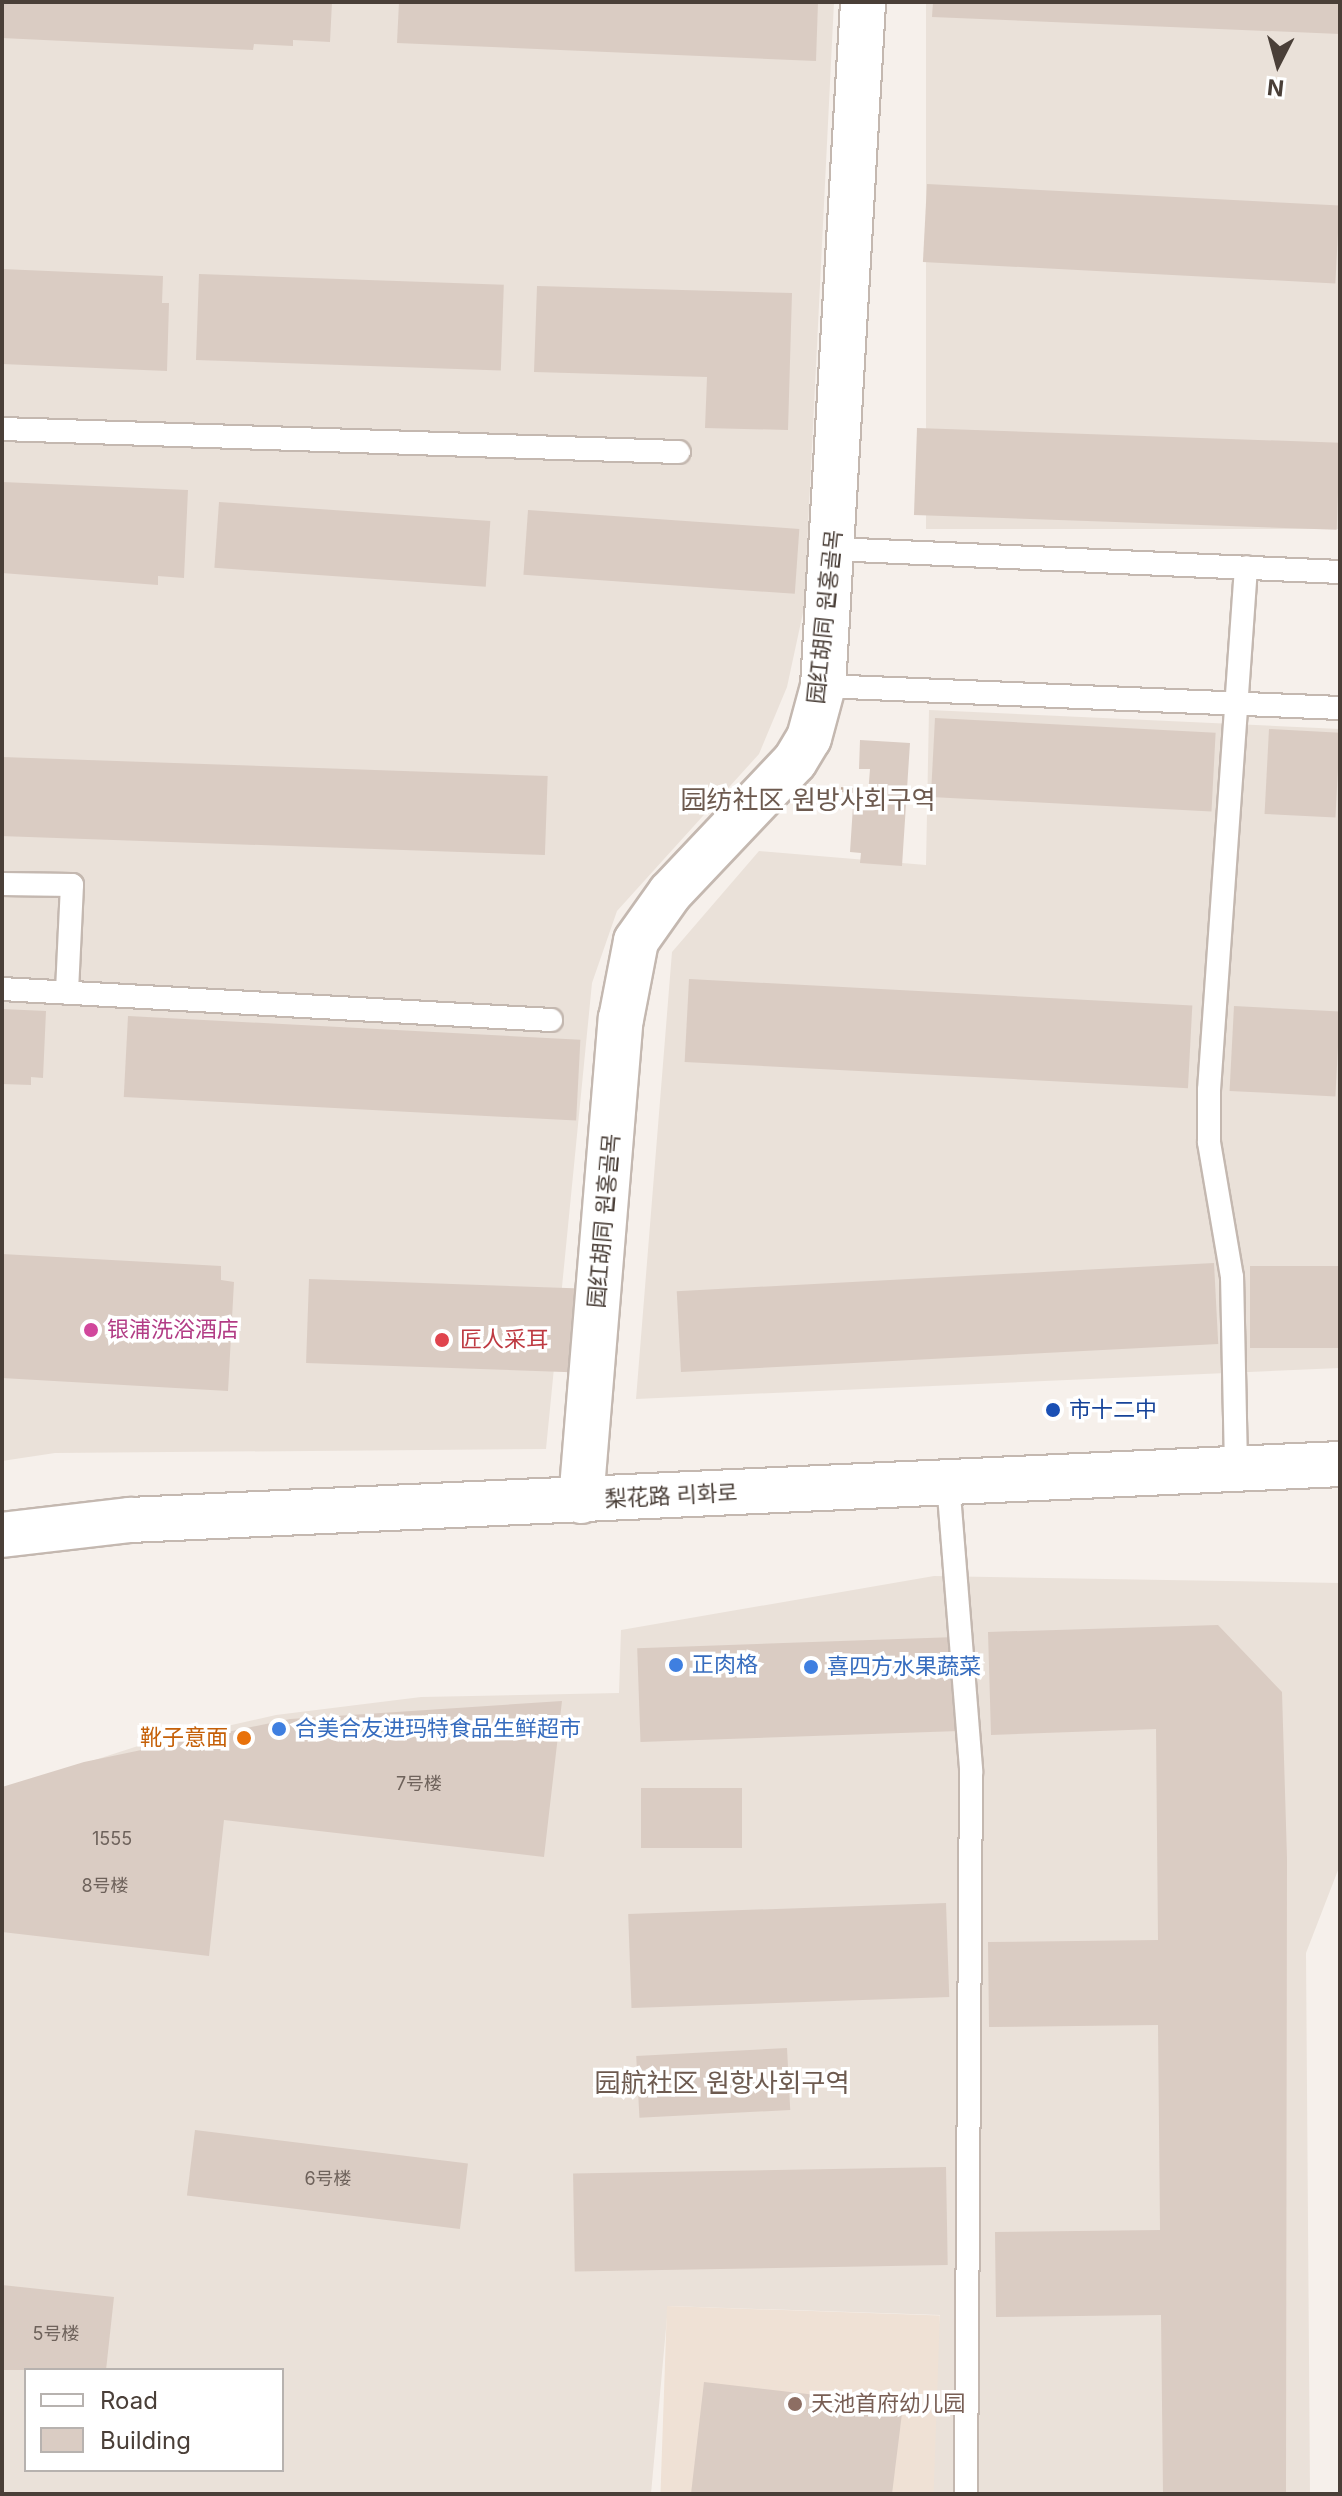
<!DOCTYPE html>
<meta charset="utf-8">
<style>
body{margin:0}
#map{position:relative;width:1342px;height:2496px;overflow:hidden;background:#f6f0eb;font-family:Inter,"Noto Sans SC","Noto Sans KR",sans-serif}
div>[style]{position:absolute}
.residential>*{inset:0;background:#eae1d9;transform-origin:0 0}
.education>*{inset:0;background:#efe1d5;transform-origin:0 0}
.building>*{inset:0;background:#daccc3;transform-origin:0 0}
.path>*{height:5px;margin-top:-2.5px;transform-origin:0;background:repeating-linear-gradient(90deg,#c3ae9e 0 4px,transparent 0 8px)}
.roads{filter:drop-shadow(2px 0 #c4b8b0) drop-shadow(-2px 0 #c4b8b0) drop-shadow(0 2px #c4b8b0) drop-shadow(0 -2px #c4b8b0)}
.service>*{height:22px;margin:-11px;padding:0 11px;transform-origin:11px;border-radius:11px;background:#fff}
.minor>*{height:44px;margin:-22px;padding:0 22px;transform-origin:22px;border-radius:22px;background:#fff}
.tertiary>*{height:44px;margin:-22px;padding:0 22px;transform-origin:22px;border-radius:22px;background:#fff}
.dots>*{width:22px;height:22px;translate:-50% -50%;box-sizing:border-box;border:4px solid #fff;border-radius:50%}
span{translate:-50% -50%;white-space:nowrap;text-align:center;line-height:1.15;-webkit-text-stroke:7px #fff;paint-order:stroke}
.number-label{font-size:18px;color:#6e625b}
.number-label span{-webkit-text-stroke-width:0}
.street-label{font-size:22px;color:#4a3f38}
.hotel-label{font-size:22px;color:#b23c85}
.left{translate:0 -50%;text-align:left}
.health-label{font-size:22px;color:#be3a42}
.transit-label{font-size:22px;color:#164399}
.shop-label{font-size:22px;color:#366cbe}
.food-label{font-size:22px;color:#c56008}
.right{translate:-100% -50%;text-align:right}
.education-label{font-size:22px;color:#785e54}
.quarter-label{font-size:26px;color:#6d5a4f}
.frame{position:absolute;inset:0;border:4px solid #4a3f38;pointer-events:none}
.legend{position:absolute;left:24px;top:2368px;width:260px;height:104px;box-sizing:border-box;background:#fff;border:2px solid #b7b2af;margin:0;padding:10px 14px;list-style:none;font-size:24px;color:#4a3f38}
.legend li{display:flex;align-items:center;gap:16px;height:40px}
.legend b{width:40px;border:2px solid #b7b2af}
.north{position:absolute;left:1238px;top:24px;width:80px;height:80px;-webkit-text-stroke:6px #fff;paint-order:stroke;rotate:186deg;font-size:22px;font-weight:700;line-height:32px;text-align:center;color:#4a3f38}
.north::after{content:'';display:block;margin:auto;width:28px;height:36px;background:#4a3f38;clip-path:polygon(50% 0,100% 100%,50% 72%,0 100%)}
</style>
<div id="map">
<div class="residential">
<div style="clip-path:polygon(2px 2px,834px 2px,804px 608px,787px 687px,759px 754px,617px 911px,592px 983px,546px 1449px,55px 1453px,2px 1461px)"></div>
<div style="left:926px;top:2px;width:414px;height:527px"></div>
<div style="clip-path:polygon(929px 710px,1340px 729px,1340px 1368px,636px 1399px,672px 952px,759px 851px,926px 865px)"></div>
<div style="clip-path:polygon(evenodd,934px 1576px,1340px 1583px,1340px 1865px,1306px 1953px,1310px 2494px,921px 2494px,940px 2315px,668px 2306px,651px 2494px,2px 2494px,2px 1790px,138px 1746px,276px 1715px,421px 1697px,619px 1693px,621px 1630px,934px 1576px,26px 2370px,282px 2370px,282px 2470px,26px 2470px,26px 2370px)"></div>
</div>
<div class="education">
<div style="left:667px;top:2306px;width:273px;height:189px;rotate:2deg"></div>
</div>
<div class="building">
<div style="clip-path:polygon(2px 2px,332px 2px,330px 42px,293px 40px,293px 46px,254px 44px,253px 50px,2px 38px)"></div>
<div style="clip-path:polygon(399px 2px,818px 2px,816px 61px,397px 43px)"></div>
<div style="clip-path:polygon(933px 2px,1340px 2px,1340px 34px,932px 17px)"></div>
<div style="left:927px;top:184px;width:413px;height:78px;rotate:3deg"></div>
<div style="clip-path:polygon(2px 269px,163px 276px,162px 303px,169px 303px,167px 371px,2px 364px)"></div>
<div style="left:199px;top:274px;width:305px;height:86px;rotate:2deg"></div>
<div style="clip-path:polygon(537px 286px,792px 293px,788px 430px,705px 428px,707px 377px,534px 372px)"></div>
<div style="left:917px;top:428px;width:423px;height:87px;rotate:2deg"></div>
<div style="clip-path:polygon(2px 482px,188px 490px,184px 578px,158px 576px,158px 585px,2px 573px)"></div>
<div style="left:219px;top:502px;width:272px;height:66px;rotate:4deg"></div>
<div style="left:528px;top:510px;width:272px;height:65px;rotate:4deg"></div>
<div style="left:935px;top:718px;width:281px;height:79px;rotate:3deg"></div>
<div style="left:1269px;top:729px;width:71px;height:85px;rotate:3deg"></div>
<div style="clip-path:polygon(860px 740px,910px 743px,902px 866px,860px 863px,861px 853px,850px 852px,853px 806px,867px 807px,870px 769px,859px 769px)"></div>
<div style="left:2px;top:757px;width:546px;height:79px;rotate:2deg"></div>
<div style="left:689px;top:979px;width:504px;height:83px;rotate:3deg"></div>
<div style="left:1234px;top:1006px;width:106px;height:85px;rotate:3deg"></div>
<div style="clip-path:polygon(2px 1009px,46px 1011px,43px 1078px,31px 1077px,31px 1085px,2px 1084px)"></div>
<div style="left:128px;top:1016px;width:453px;height:81px;rotate:3deg"></div>
<div style="clip-path:polygon(2px 1254px,221px 1266px,221px 1280px,234px 1282px,228px 1391px,2px 1378px)"></div>
<div style="left:1214px;top:1263px;width:81px;height:538px;rotate:87deg"></div>
<div style="left:1340px;top:1266px;width:82px;height:90px;rotate:90deg"></div>
<div style="left:309px;top:1279px;width:272px;height:84px;rotate:2deg"></div>
<div style="clip-path:polygon(1218px 1625px,1282px 1692px,1287px 1858px,1286px 2494px,1163px 2494px,1161px 2315px,996px 2317px,995px 2232px,1160px 2230px,1158px 2025px,989px 2027px,988px 1942px,1158px 1940px,1156px 1729px,991px 1735px,988px 1632px)"></div>
<div style="left:956px;top:1637px;width:94px;height:319px;rotate:88deg"></div>
<div style="clip-path:polygon(562px 1701px,544px 1857px,224px 1820px,209px 1956px,2px 1932px,2px 1787px,84px 1762px,290px 1719px)"></div>
<div style="left:641px;top:1788px;width:101px;height:60px"></div>
<div style="left:946px;top:1903px;width:94px;height:318px;rotate:88deg"></div>
<div style="left:787px;top:2048px;width:62px;height:151px;rotate:87deg"></div>
<div style="left:195px;top:2130px;width:275px;height:66px;rotate:7deg"></div>
<div style="left:946px;top:2167px;width:98px;height:373px;rotate:89deg"></div>
<div style="clip-path:polygon(2px 2285px,114px 2297px,106px 2370px,2px 2370px)"></div>
<div style="clip-path:polygon(704px 2382px,903px 2405px,892px 2494px,691px 2494px)"></div>
</div>
<div class="path">
<div style="left:825px;top:788px;width:43px;rotate:4deg"></div>
</div>
<div class="roads">
<div class="service">
<div style="left:2px;top:429px;width:677px;rotate:1.95deg"></div>
<div style="left:833px;top:549px;width:508px;rotate:2.6deg"></div>
<div style="left:823px;top:686px;width:517px;rotate:2.44deg"></div>
<div style="left:2px;top:884px;width:70px;rotate:0.8deg"></div>
<div style="left:72px;top:885px;width:108px;rotate:92.7deg"></div>
<div style="left:2px;top:989px;width:550px;rotate:3.23deg"></div>
<div style="left:1236px;top:1466px;width:189px;rotate:-91.2deg"></div>
<div style="left:1232px;top:1277px;width:137px;rotate:-99.7deg"></div>
<div style="left:1209px;top:1142px;width:52px;rotate:-90deg"></div>
<div style="left:1209px;top:1090px;width:524px;rotate:-85.95deg"></div>
<div style="left:948px;top:1482px;width:290px;rotate:85.4deg"></div>
<div style="left:971px;top:1771px;width:723px;rotate:90.4deg"></div>
</div>
<div class="minor">
<div style="left:581px;top:1501px;width:484px;rotate:-85.3deg"></div>
<div style="left:621px;top:1019px;width:79px;rotate:-79.1deg"></div>
<div style="left:636px;top:941px;width:59px;rotate:-54.7deg"></div>
<div style="left:670px;top:893px;width:182px;rotate:-46.6deg"></div>
<div style="left:795px;top:761px;width:27px;rotate:-59deg"></div>
<div style="left:809px;top:738px;width:54px;rotate:-74.9deg"></div>
<div style="left:823px;top:686px;width:685px;rotate:-86.65deg"></div>
</div>
<div class="tertiary">
<div style="left:2px;top:1535px;width:129px;rotate:-6.7deg"></div>
<div style="left:130px;top:1520px;width:1211px;rotate:-2.65deg"></div>
</div>
</div>
<div class="dots">
<div style="left:91px;top:1330px;background:#d1479c"></div>
<div style="left:442px;top:1340px;background:#e0444e"></div>
<div style="left:1053px;top:1410px;background:#1a4fb4"></div>
<div style="left:676px;top:1665px;background:#3f7fe0"></div>
<div style="left:811px;top:1667px;background:#3f7fe0"></div>
<div style="left:279px;top:1729px;background:#3f7fe0"></div>
<div style="left:244px;top:1738px;background:#e8710a"></div>
<div style="left:795px;top:2404px;background:#8d6e63"></div>
</div>
<div class="number-label">
<span style="left:419px;top:1784px">7号楼</span>
<span style="left:112px;top:1839px">1555</span>
<span style="left:105px;top:1886px">8号楼</span>
<span style="left:328px;top:2179px">6号楼</span>
<span style="left:56px;top:2334px">5号楼</span>
</div>
<div class="street-label">
<span style="left:825px;top:617px;rotate:-84deg">园红胡同 원홍골목</span>
<span style="left:604px;top:1221px;rotate:-85deg">园红胡同 원홍골목</span>
<span style="left:671px;top:1496px;rotate:-3deg">梨花路 리화로</span>
</div>
<div class="hotel-label">
<span class="left" style="left:107px;top:1330px">银浦洗浴酒店</span>
</div>
<div class="health-label">
<span class="left" style="left:460px;top:1340px">匠人采耳</span>
</div>
<div class="transit-label">
<span class="left" style="left:1069px;top:1410px">市十二中</span>
</div>
<div class="shop-label">
<span class="left" style="left:692px;top:1665px">正肉格</span>
<span class="left" style="left:827px;top:1667px">喜四方水果蔬菜</span>
<span class="left" style="left:295px;top:1729px">合美合友进玛特食品生鲜超市</span>
</div>
<div class="food-label">
<span class="right" style="left:228px;top:1738px">靴子意面</span>
</div>
<div class="education-label">
<span class="left" style="left:811px;top:2404px">天池首府幼儿园</span>
</div>
<div class="quarter-label">
<span style="left:808px;top:800px">园纺社区 원방사회구역</span>
<span style="left:722px;top:2083px">园航社区 원항사회구역</span>
</div>
<div class="frame"></div>
<ul class="legend">
<li><b style="height:10px;background:#fff"></b>Road</li>
<li><b style="height:22px;background:#daccc3"></b>Building</li>
</ul>
<div class="north">N</div>
</div>
